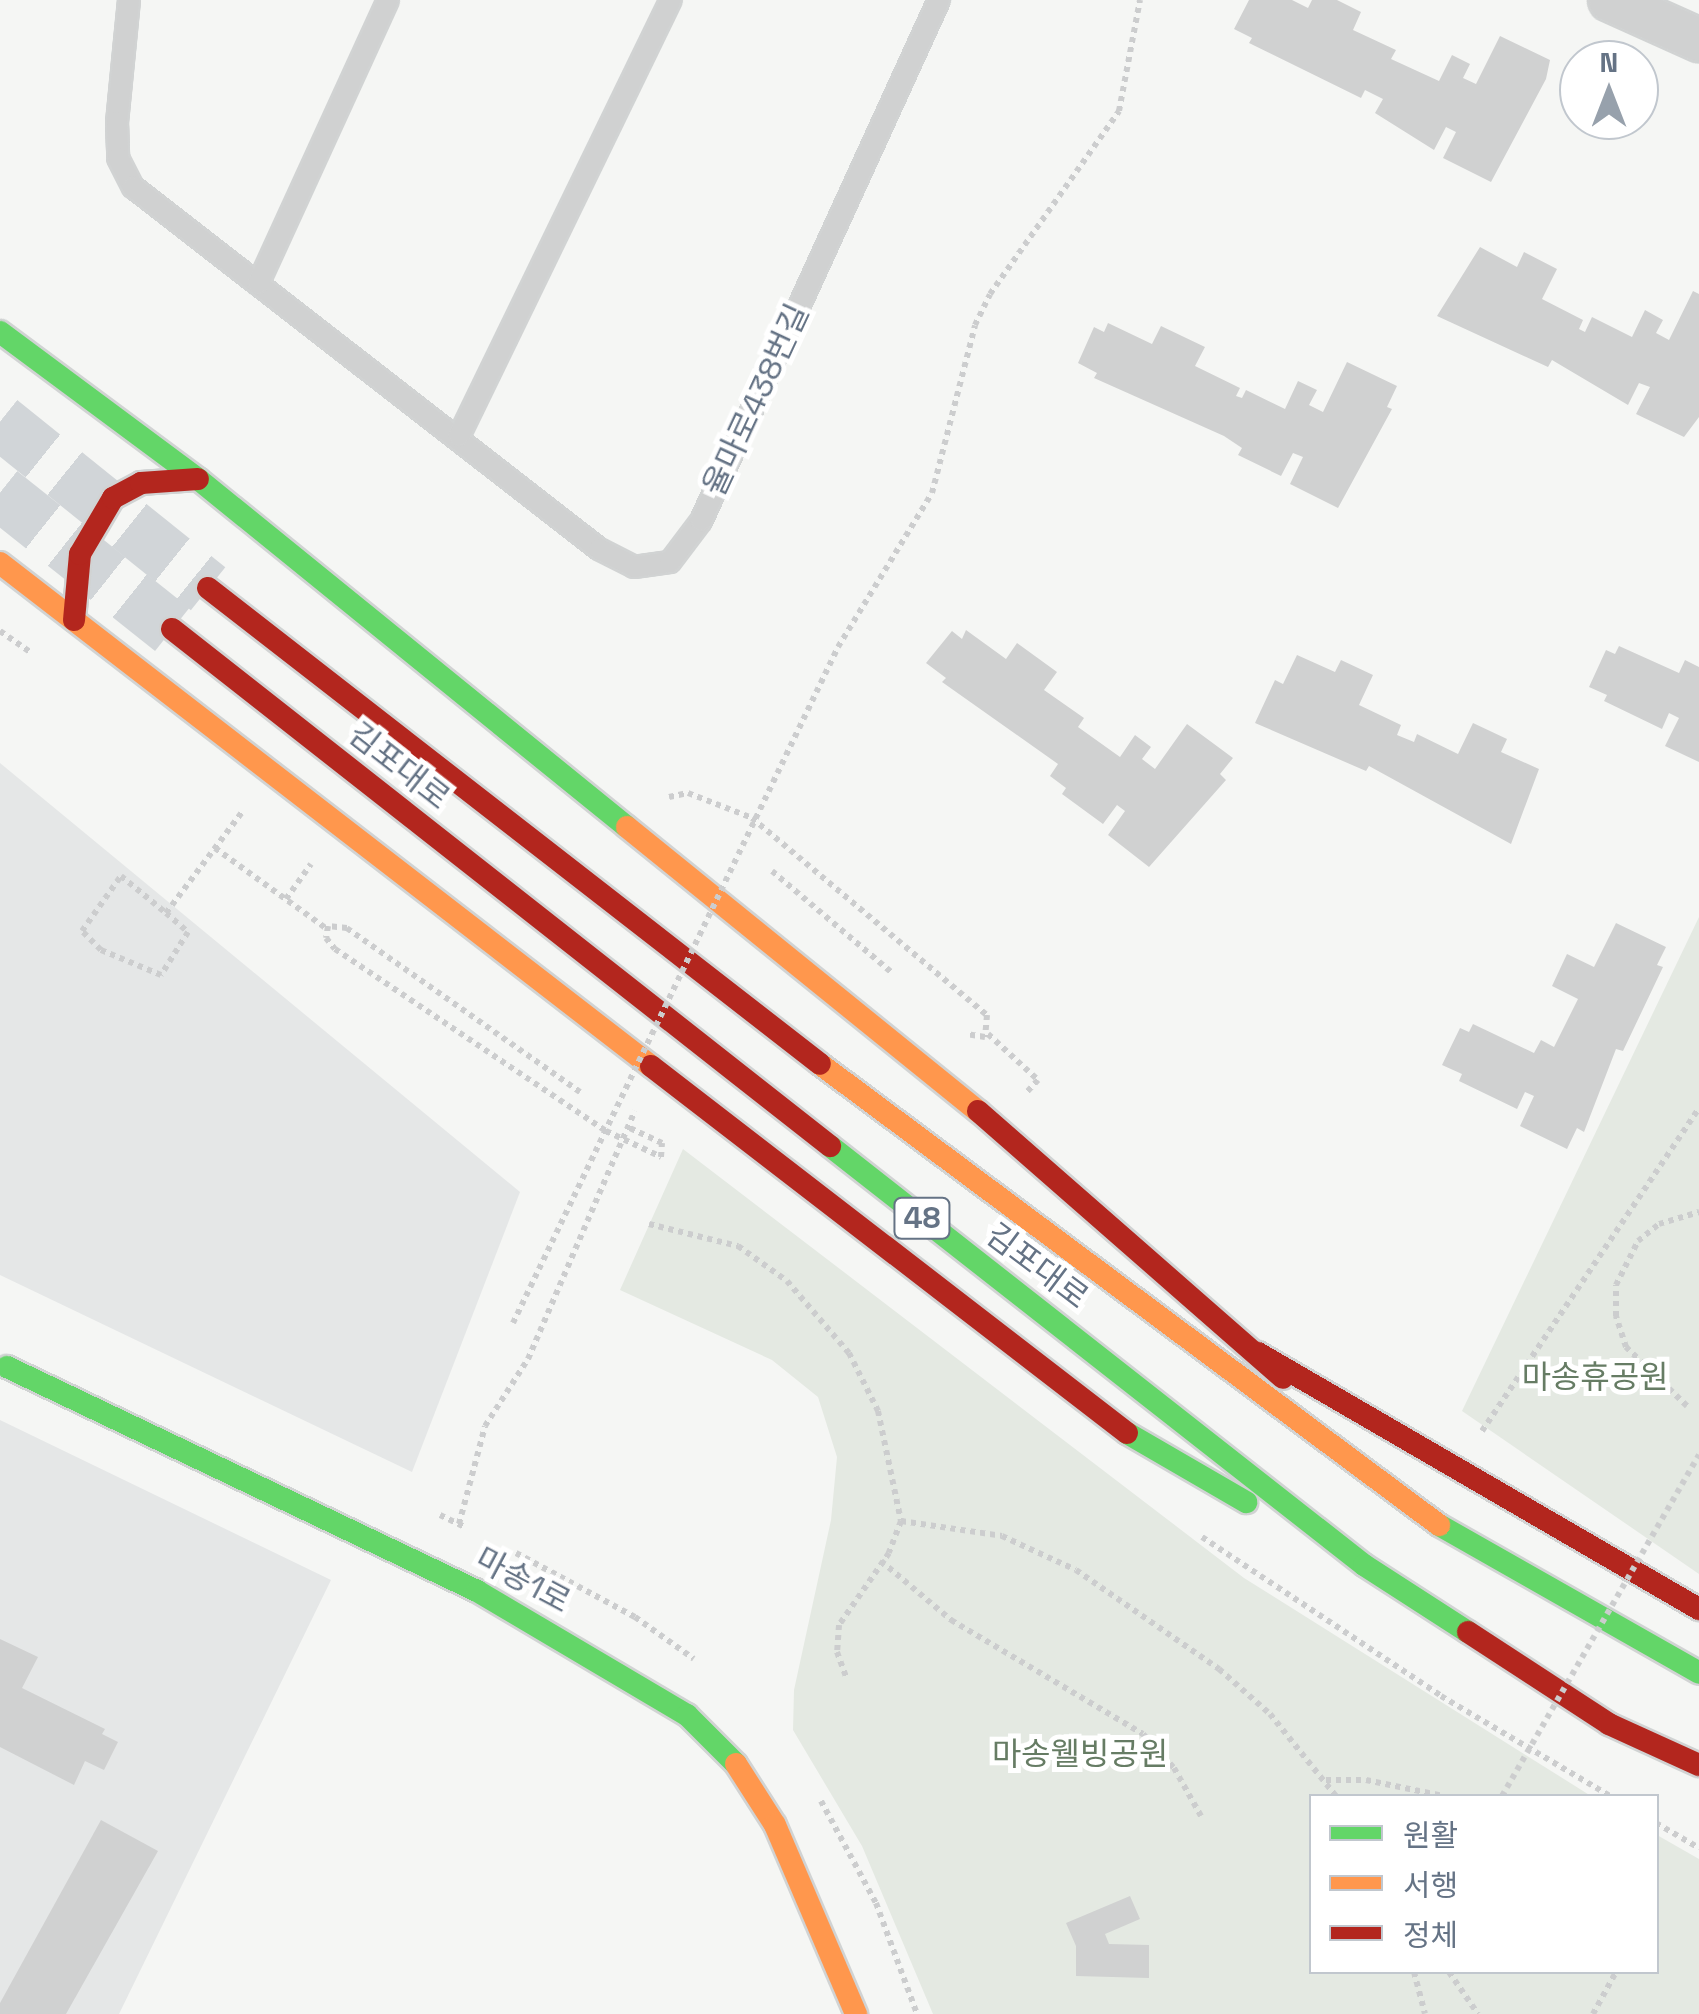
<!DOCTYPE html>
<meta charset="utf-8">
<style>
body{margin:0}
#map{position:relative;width:1699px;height:2014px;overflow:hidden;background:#f5f6f4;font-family:"Space Grotesk","Noto Sans KR",sans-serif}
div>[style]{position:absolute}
.built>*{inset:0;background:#e5e7e7}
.green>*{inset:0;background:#e4e9e2}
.building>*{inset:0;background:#d0d1d1}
.primary-tunnel>*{height:55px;margin-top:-27.5px;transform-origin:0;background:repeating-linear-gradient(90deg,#d1d5d8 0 55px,transparent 0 83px)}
.path>*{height:6px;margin-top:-3px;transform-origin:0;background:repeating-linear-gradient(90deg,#cccdce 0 5px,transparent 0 10px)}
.roads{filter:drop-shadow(2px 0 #d1d3d3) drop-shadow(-2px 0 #d1d3d3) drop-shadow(0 2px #d1d3d3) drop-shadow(0 -2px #d1d3d3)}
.lane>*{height:20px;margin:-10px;padding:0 10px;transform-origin:10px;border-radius:10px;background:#d0d1d1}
.street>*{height:42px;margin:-21px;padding:0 21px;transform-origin:21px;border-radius:21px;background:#d0d1d1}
.fast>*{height:22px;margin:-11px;padding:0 11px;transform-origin:11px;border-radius:11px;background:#63d668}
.slow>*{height:22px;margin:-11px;padding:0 11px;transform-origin:11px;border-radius:11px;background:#ff974d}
.jam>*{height:22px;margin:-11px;padding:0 11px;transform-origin:11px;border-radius:11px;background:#b3261e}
.path-bridge>*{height:6px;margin-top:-3px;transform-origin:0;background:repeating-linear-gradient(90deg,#cccdce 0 5px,transparent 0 10px)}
span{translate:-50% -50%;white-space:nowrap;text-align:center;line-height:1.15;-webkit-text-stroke:10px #fff;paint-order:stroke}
.shield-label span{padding:2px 8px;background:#fff;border:2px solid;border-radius:8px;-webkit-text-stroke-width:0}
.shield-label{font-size:30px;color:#657385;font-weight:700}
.street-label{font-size:32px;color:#657385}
.park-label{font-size:32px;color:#667c64}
.legend{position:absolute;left:1309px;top:1794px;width:350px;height:180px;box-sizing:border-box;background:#fff;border:2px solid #c1c7ce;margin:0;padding:12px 18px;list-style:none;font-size:30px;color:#657385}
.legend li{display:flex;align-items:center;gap:20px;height:50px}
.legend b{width:50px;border:2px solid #c1c7ce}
.north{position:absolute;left:1559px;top:40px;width:100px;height:100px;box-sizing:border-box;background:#fff;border:2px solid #c1c7ce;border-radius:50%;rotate:0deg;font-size:28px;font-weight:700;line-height:40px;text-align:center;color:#657385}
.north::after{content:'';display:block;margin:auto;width:35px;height:45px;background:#97a1ac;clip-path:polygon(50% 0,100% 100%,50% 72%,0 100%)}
</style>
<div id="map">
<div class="built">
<div style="clip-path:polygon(0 763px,520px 1192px,412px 1472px,0 1275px)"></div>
<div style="clip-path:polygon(0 1420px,331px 1580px,119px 2014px,0 2014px)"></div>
</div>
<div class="green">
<div style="clip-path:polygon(1699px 917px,1699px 1574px,1462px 1411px)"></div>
<div style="clip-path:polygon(683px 1149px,1244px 1578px,1591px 1796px,1312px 1796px,1312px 1972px,1656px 1972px,1657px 1835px,1699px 1859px,1699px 2014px,933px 2014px,862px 1846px,793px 1730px,794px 1690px,831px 1520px,837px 1457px,818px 1397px,772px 1360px,620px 1290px)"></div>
</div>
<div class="building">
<div style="clip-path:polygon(1249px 0,1292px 0,1308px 8px,1312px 0,1337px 0,1361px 12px,1353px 30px,1396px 50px,1391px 59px,1439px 81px,1452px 55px,1470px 64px,1463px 78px,1476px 84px,1500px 36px,1550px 60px,1546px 79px,1491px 182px,1443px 158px,1456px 132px,1446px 127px,1434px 150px,1375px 113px,1383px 99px,1365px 90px,1361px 98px,1249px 43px,1252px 38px,1234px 29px)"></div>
<div style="clip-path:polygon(1480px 247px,1517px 267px,1524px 252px,1557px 269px,1542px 299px,1583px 320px,1579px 329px,1585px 332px,1592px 317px,1632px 337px,1645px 310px,1663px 320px,1656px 333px,1669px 340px,1693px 291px,1699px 294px,1699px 417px,1684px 437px,1636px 414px,1650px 387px,1639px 383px,1628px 405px,1552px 360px,1548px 367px,1437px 316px)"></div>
<div style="clip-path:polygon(1108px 323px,1152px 344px,1161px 326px,1205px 347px,1195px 366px,1240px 388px,1236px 396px,1242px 398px,1246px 390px,1285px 409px,1298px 381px,1317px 390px,1309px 405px,1323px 412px,1347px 362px,1397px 386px,1387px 407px,1392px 409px,1338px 508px,1290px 484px,1303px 457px,1293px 453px,1281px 476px,1238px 455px,1242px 448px,1224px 436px,1094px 378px,1097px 373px,1078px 363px,1094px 327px,1104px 332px)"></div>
<div style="clip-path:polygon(966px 630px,1006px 659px,1017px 643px,1057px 672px,1044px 690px,1084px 718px,1078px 727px,1120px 757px,1135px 735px,1151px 747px,1142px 759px,1155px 769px,1187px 724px,1233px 758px,1220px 774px,1226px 780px,1149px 867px,1108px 835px,1125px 811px,1117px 805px,1103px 824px,1062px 794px,1066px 788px,1050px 776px,1058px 764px,942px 682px,946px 678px,926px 663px,952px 631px,962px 639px)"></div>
<div style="clip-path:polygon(1619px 646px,1679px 673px,1685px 660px,1699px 667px,1699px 762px,1665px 746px,1679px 718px,1669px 713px,1662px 729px,1604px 701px,1607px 695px,1589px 687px,1606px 650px,1615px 654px)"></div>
<div style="clip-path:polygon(1297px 655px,1335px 672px,1341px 660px,1373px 675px,1359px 705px,1401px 725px,1397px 735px,1414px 742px,1417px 734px,1458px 754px,1473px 723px,1507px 739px,1501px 752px,1539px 769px,1511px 844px,1369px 766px,1366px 771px,1255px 723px,1275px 680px,1283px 684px)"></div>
<div style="clip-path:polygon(1616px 923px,1666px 947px,1657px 965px,1663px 967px,1623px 1051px,1616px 1049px,1584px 1132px,1577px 1128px,1567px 1149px,1520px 1126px,1534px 1096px,1525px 1092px,1517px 1109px,1459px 1081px,1462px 1074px,1442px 1065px,1460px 1028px,1469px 1032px,1473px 1024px,1534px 1053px,1541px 1040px,1554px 1047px,1578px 999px,1552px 986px,1567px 954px,1594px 967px)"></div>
<div style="clip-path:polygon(0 1639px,38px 1657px,22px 1688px,105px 1729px,102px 1734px,118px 1742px,104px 1770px,85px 1761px,74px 1785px,0 1747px)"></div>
<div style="clip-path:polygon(101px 1820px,158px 1851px,66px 2014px,0 2014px,0 2003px)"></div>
<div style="clip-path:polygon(1130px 1896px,1140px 1919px,1105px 1934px,1109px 1944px,1149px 1945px,1149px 1978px,1076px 1976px,1076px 1946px,1066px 1923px)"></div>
</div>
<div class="primary-tunnel">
<div style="left:0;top:421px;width:267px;rotate:38.8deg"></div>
<div style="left:0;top:492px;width:220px;rotate:38.5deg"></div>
</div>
<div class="path">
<div style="left:0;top:631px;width:38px;rotate:35deg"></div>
<div style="left:838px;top:647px;width:180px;rotate:-58.6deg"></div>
<div style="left:932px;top:493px;width:173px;rotate:-75.6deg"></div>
<div style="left:975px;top:325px;width:34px;rotate:-64deg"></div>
<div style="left:990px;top:294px;width:224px;rotate:-54.8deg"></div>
<div style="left:1119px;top:111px;width:113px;rotate:-79.3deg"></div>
<div style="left:669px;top:797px;width:19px;rotate:-12deg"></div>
<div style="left:688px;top:793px;width:69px;rotate:21.3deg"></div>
<div style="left:752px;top:818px;width:307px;rotate:40deg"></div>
<div style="left:987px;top:1015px;width:22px;rotate:95deg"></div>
<div style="left:985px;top:1037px;width:19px;rotate:-171deg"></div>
<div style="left:215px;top:848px;width:138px;rotate:35.9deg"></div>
<div style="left:772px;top:871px;width:156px;rotate:40.3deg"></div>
<div style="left:286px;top:899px;width:43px;rotate:-54.5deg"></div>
<div style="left:166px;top:913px;width:29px;rotate:41deg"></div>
<div style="left:188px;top:932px;width:51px;rotate:122.1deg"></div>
<div style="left:161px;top:975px;width:65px;rotate:-157.4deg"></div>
<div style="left:101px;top:950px;width:27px;rotate:-135deg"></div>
<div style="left:82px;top:931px;width:67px;rotate:-54.7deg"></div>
<div style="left:121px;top:876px;width:58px;rotate:39.4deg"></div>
<div style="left:166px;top:913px;width:126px;rotate:-53deg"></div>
<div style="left:988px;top:1034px;width:68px;rotate:42.6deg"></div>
<div style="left:1038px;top:1080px;width:16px;rotate:133deg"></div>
<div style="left:580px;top:1092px;width:285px;rotate:-144.9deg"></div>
<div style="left:347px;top:928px;width:19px;rotate:-174deg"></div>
<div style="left:328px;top:926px;width:12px;rotate:99deg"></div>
<div style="left:326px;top:938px;width:14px;rotate:51deg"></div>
<div style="left:335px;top:949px;width:326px;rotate:33.9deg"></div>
<div style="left:649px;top:1224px;width:92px;rotate:13.9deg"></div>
<div style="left:738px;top:1246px;width:60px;rotate:35.5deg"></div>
<div style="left:787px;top:1281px;width:95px;rotate:49.3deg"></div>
<div style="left:849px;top:1353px;width:65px;rotate:63.4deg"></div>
<div style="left:878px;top:1411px;width:112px;rotate:78.2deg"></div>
<div style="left:901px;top:1521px;width:34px;rotate:111deg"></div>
<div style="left:889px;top:1553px;width:88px;rotate:124.8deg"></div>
<div style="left:839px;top:1625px;width:27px;rotate:94deg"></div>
<div style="left:837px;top:1652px;width:29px;rotate:70deg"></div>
<div style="left:1687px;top:1406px;width:85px;rotate:-136deg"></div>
<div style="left:1626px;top:1347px;width:33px;rotate:-108deg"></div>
<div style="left:1616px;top:1316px;width:31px;rotate:-90deg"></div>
<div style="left:1616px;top:1285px;width:49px;rotate:-63.4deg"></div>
<div style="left:1638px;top:1241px;width:27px;rotate:-39deg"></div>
<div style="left:1659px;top:1224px;width:42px;rotate:-16.7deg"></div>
<div style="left:1482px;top:1431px;width:389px;rotate:-56.1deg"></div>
<div style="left:440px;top:1515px;width:28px;rotate:26deg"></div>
<div style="left:901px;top:1521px;width:102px;rotate:8.4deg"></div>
<div style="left:1002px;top:1536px;width:81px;rotate:24.7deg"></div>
<div style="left:1076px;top:1570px;width:174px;rotate:34.7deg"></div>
<div style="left:1219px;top:1669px;width:68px;rotate:41.4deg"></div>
<div style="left:1270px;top:1714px;width:105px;rotate:51.2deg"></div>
<div style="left:459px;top:1524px;width:101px;rotate:-75.1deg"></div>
<div style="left:485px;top:1426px;width:80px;rotate:-57.3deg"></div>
<div style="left:528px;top:1359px;width:270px;rotate:-66.7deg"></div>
<div style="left:1202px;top:1537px;width:287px;rotate:33.6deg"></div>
<div style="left:1441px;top:1696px;width:196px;rotate:30.6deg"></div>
<div style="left:516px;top:1553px;width:135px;rotate:28.3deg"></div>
<div style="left:635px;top:1617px;width:72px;rotate:35.4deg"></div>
<div style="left:881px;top:1561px;width:92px;rotate:40.1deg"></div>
<div style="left:951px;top:1620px;width:223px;rotate:30.7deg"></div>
<div style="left:1143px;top:1734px;width:46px;rotate:47.6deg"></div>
<div style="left:1174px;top:1768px;width:55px;rotate:60.6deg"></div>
<div style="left:1326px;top:1780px;width:40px"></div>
<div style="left:1366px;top:1780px;width:79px;rotate:11.7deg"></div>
<div style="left:821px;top:1801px;width:116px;rotate:61.7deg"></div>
<div style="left:876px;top:1903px;width:118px;rotate:69.7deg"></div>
<div style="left:1656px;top:1823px;width:50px;rotate:30.2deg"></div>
<div style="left:1414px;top:1972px;width:43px;rotate:75.3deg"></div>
<div style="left:1449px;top:1972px;width:51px;rotate:55.4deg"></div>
<div style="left:1593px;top:2014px;width:48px;rotate:-61.3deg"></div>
</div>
<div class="roads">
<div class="lane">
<div style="left:129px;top:0;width:123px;rotate:95.6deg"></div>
<div style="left:117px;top:122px;width:36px;rotate:88deg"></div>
<div style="left:118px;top:158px;width:33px;rotate:63deg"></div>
<div style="left:133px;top:187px;width:590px;rotate:37.84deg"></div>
<div style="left:599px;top:549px;width:39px;rotate:27deg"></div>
<div style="left:634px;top:567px;width:36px;rotate:-8deg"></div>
<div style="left:670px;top:562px;width:51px;rotate:-52.9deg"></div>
<div style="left:701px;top:521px;width:573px;rotate:-65.45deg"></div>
<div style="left:258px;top:284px;width:312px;rotate:-65.4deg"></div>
<div style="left:459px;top:436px;width:485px;rotate:-64.1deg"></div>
</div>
<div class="street">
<div style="left:1610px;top:0;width:98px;rotate:24.2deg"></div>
</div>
<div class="fast">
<div style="left:0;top:332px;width:247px;rotate:36.6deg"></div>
<div style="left:198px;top:479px;width:552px;rotate:39.05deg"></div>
<div style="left:830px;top:1146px;width:679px;rotate:38.12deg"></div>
<div style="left:1364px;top:1565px;width:124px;rotate:32.8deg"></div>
<div style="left:7px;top:1367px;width:521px;rotate:25.48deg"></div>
<div style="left:477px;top:1591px;width:244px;rotate:30.6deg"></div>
<div style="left:687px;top:1715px;width:69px;rotate:45deg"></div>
<div style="left:1127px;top:1433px;width:138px;rotate:30.1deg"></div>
<div style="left:1439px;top:1525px;width:299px;rotate:29.6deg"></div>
</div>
<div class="slow">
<div style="left:0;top:563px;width:823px;rotate:37.69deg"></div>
<div style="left:627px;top:827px;width:452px;rotate:39deg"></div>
<div style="left:820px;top:1064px;width:772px;rotate:36.68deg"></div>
<div style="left:736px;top:1764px;width:72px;rotate:57.4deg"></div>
<div style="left:775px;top:1825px;width:206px;rotate:66.8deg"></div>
</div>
<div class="jam">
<div style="left:208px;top:588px;width:775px;rotate:37.87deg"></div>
<div style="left:74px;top:620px;width:66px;rotate:-84.8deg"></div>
<div style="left:80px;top:554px;width:65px;rotate:-59.5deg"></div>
<div style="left:113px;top:498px;width:32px;rotate:-28deg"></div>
<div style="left:141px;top:483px;width:57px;rotate:-4deg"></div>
<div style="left:172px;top:629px;width:837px;rotate:38.16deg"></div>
<div style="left:651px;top:1066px;width:601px;rotate:37.63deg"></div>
<div style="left:978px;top:1111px;width:405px;rotate:41.2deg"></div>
<div style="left:1258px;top:1353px;width:510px;rotate:30.14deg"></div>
<div style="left:1468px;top:1632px;width:168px;rotate:33.1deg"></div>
<div style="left:1609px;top:1724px;width:99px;rotate:24.5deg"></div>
</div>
</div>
<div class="path-bridge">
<div style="left:606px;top:1131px;width:61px;rotate:25.3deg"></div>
<div style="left:661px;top:1157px;width:14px;rotate:-86deg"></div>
<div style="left:662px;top:1143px;width:38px;rotate:-155deg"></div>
<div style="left:513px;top:1323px;width:750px;rotate:-64.32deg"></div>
<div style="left:1502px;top:1796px;width:394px;rotate:-60deg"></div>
</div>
<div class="shield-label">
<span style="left:922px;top:1218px">48</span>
</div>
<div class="street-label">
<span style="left:756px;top:400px;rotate:-65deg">율마로438번길</span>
<span style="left:399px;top:766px;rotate:38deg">김포대로</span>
<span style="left:1037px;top:1266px;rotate:37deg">김포대로</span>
<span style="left:523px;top:1580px;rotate:28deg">마송1로</span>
</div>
<div class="park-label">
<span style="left:1595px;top:1377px">마송휴공원</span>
<span style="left:1080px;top:1754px">마송웰빙공원</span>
</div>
<ul class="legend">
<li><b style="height:12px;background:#63d668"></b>원활</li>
<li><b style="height:12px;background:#ff974d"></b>서행</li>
<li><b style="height:12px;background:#b3261e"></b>정체</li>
</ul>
<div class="north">N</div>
</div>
